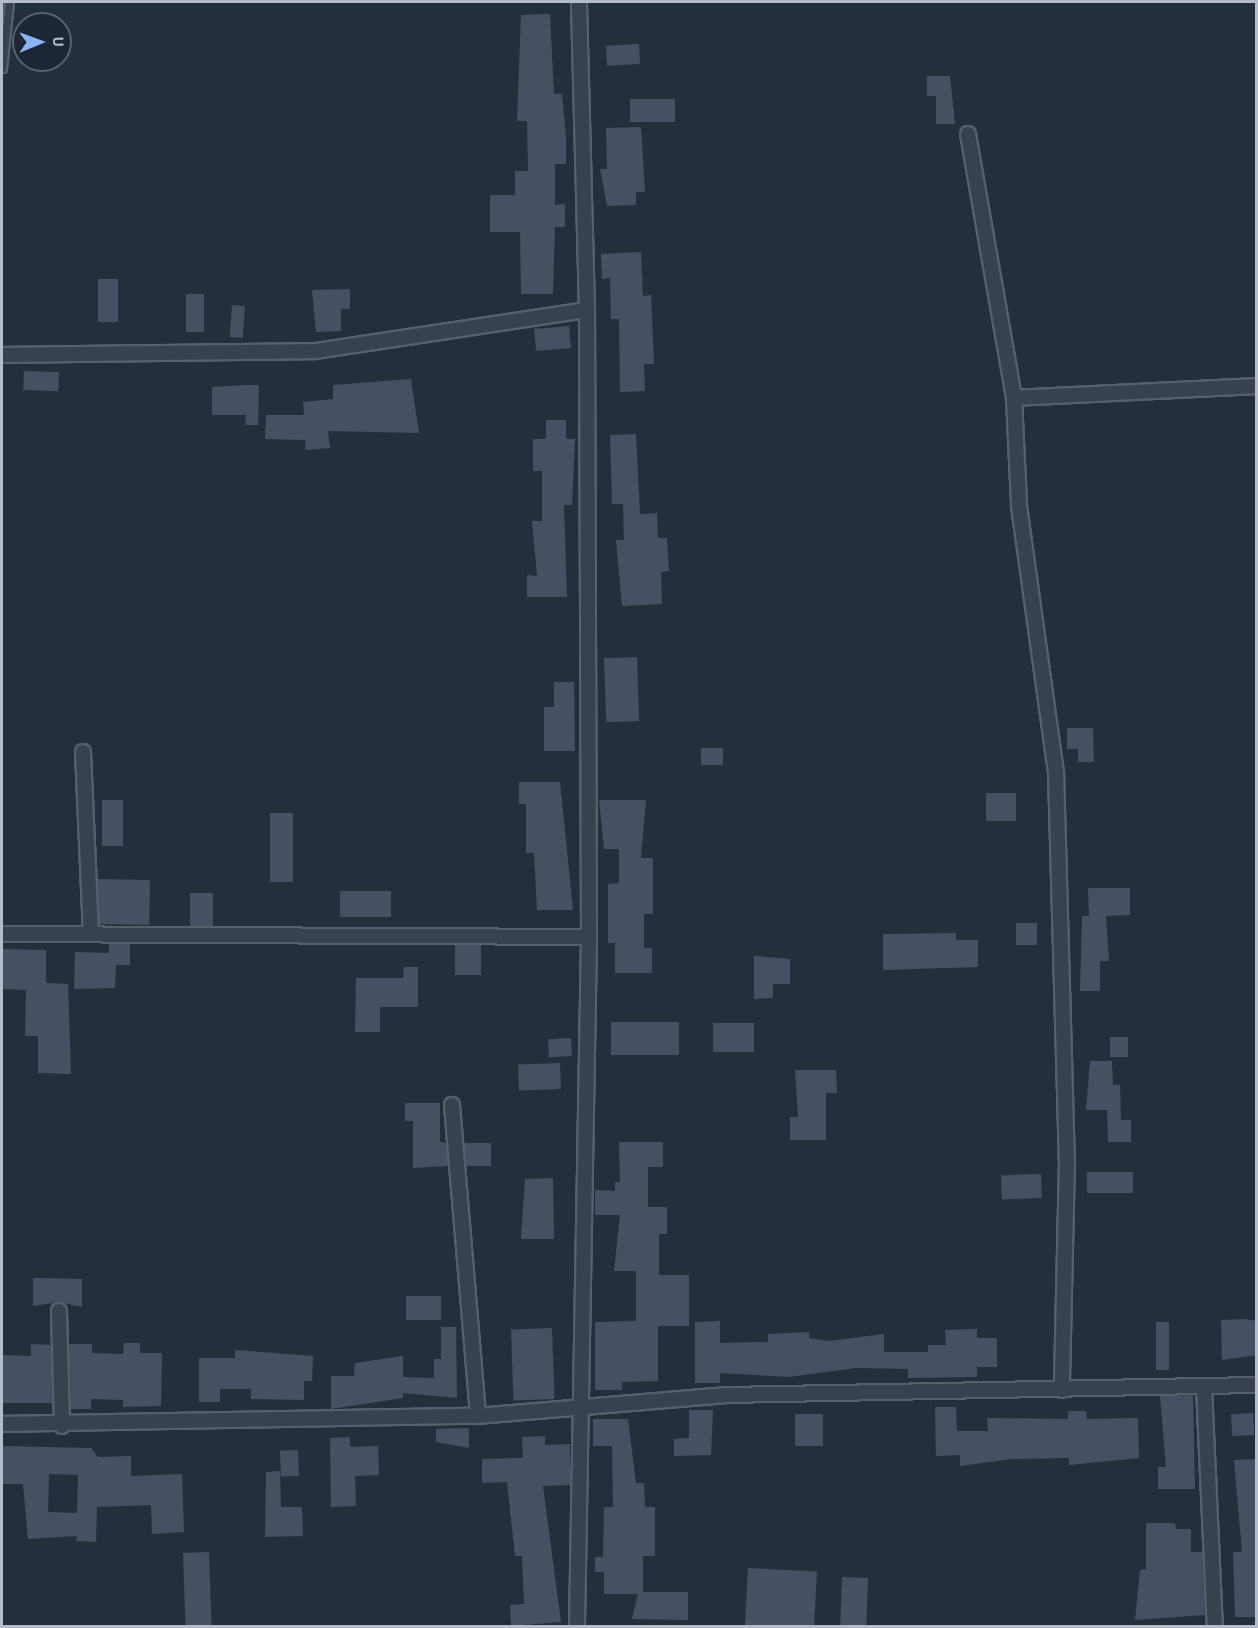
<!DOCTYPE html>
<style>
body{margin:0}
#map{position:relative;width:1258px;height:1628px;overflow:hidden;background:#242f3e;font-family:"Alegreya Sans",sans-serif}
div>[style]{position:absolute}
.building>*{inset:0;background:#455162;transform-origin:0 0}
.roads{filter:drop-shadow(2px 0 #565f6c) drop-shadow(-2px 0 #565f6c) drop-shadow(0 2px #565f6c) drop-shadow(0 -2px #565f6c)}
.lane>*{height:7px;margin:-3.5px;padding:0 3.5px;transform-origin:3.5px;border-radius:3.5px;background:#38414e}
.street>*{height:14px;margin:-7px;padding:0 7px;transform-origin:7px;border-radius:7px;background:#38414e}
span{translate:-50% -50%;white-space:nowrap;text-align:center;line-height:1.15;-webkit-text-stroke:5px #1d2633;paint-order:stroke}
.frame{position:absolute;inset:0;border:3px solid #b4bcc9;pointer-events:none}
.north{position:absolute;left:12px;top:12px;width:60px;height:60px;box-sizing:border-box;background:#1d2633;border:2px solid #59626f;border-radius:50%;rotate:89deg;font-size:16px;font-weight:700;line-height:24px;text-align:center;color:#b4bcc9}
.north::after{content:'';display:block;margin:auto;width:21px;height:27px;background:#8ab4f8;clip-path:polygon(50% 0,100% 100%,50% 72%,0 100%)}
</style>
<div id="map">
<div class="building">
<div style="clip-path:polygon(550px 14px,554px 94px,562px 94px,566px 137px,566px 164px,555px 164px,555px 205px,565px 204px,565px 227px,555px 227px,553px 294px,521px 294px,520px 232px,490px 232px,490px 195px,515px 195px,515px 171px,528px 171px,527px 121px,517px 121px,521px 15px)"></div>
<div style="left:639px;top:44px;width:20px;height:33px;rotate:87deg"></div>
<div style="clip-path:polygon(927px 76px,950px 76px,955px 124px,936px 124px,936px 96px,927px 96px)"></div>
<div style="left:675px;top:99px;width:23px;height:45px;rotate:90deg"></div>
<div style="clip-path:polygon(641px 127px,645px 192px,636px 192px,636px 205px,607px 206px,600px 169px,607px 169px,606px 128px)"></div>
<div style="clip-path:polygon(641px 252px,643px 296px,651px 295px,654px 364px,644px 364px,645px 391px,620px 392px,619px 319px,611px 319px,610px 278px,602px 279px,601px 254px)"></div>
<div style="left:98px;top:279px;width:20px;height:43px"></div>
<div style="clip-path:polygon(350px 289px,350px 309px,341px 309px,341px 331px,316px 332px,312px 290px)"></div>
<div style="left:186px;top:294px;width:18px;height:38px"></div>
<div style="left:232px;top:305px;width:13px;height:32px;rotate:4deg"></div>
<div style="left:569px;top:326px;width:22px;height:35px;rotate:85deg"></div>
<div style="left:24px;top:371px;width:35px;height:19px;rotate:2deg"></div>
<div style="clip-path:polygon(411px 379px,419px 433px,328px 431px,330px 448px,306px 450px,305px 440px,265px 439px,266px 415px,304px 415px,303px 402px,333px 399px,333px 385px)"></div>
<div style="clip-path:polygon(246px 385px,259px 385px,258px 425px,245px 425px,246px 415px,212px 415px,212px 387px)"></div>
<div style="clip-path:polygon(546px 420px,566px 420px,566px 439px,575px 439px,572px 505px,564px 505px,567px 597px,527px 597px,527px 575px,537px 576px,532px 521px,542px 521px,542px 471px,533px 471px,533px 439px,546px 439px)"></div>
<div style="clip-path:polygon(636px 434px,640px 514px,657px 513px,658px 538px,667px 538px,669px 571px,661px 572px,662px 604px,622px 606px,616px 540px,624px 540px,623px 504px,612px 504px,610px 435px)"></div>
<div style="left:637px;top:657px;width:64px;height:33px;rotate:88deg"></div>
<div style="clip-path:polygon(554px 682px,574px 682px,575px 751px,544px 751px,544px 707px,554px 707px)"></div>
<div style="clip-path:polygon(1067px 728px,1093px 728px,1094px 762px,1078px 762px,1078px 749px,1067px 749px)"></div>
<div style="left:701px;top:748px;width:22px;height:17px"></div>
<div style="clip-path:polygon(519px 782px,560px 782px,573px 910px,537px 910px,534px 853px,526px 853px,526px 804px,519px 804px)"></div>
<div style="left:986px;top:793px;width:30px;height:28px"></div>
<div style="left:102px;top:800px;width:21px;height:46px"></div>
<div style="clip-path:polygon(599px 800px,646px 800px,641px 858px,653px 858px,653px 914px,644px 914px,644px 948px,652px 948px,652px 973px,615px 973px,615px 943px,608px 943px,608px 884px,619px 883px,619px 849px,604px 849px)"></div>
<div style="left:270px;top:813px;width:23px;height:69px"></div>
<div style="left:150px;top:880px;width:45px;height:52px;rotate:91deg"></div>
<div style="clip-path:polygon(1088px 888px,1130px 888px,1130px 915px,1106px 916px,1109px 961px,1100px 961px,1100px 991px,1080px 991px,1082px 916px,1089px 916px)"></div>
<div style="left:340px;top:891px;width:51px;height:26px"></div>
<div style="left:190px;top:893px;width:23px;height:33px"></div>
<div style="left:1016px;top:923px;width:21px;height:22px"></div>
<div style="clip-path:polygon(956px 933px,956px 940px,978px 940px,978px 967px,883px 970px,883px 934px)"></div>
<div style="clip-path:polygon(109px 944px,130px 944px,130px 965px,116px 965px,115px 988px,74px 989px,75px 952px,109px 953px)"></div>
<div style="left:455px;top:945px;width:26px;height:30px"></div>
<div style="clip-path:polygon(2px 949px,46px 950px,46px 983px,68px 984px,71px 1074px,38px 1073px,38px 1036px,25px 1036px,26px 990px,2px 989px)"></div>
<div style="clip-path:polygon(754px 956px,790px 959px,790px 984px,773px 984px,773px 998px,754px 999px)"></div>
<div style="clip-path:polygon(404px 967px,418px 967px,418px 1007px,380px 1007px,380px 1032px,355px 1032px,356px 978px,403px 978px)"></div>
<div style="left:611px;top:1022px;width:68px;height:33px"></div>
<div style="left:713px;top:1023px;width:41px;height:29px"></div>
<div style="left:1128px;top:1037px;width:20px;height:18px;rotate:90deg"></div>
<div style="left:571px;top:1038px;width:18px;height:23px;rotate:87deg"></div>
<div style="clip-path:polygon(1090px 1061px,1112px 1061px,1113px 1085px,1120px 1085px,1121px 1120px,1131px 1120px,1131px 1142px,1108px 1142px,1107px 1110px,1086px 1110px)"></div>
<div style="left:560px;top:1063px;width:26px;height:42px;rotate:88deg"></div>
<div style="clip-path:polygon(795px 1070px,836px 1070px,837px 1093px,826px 1093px,826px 1140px,790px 1140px,790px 1117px,798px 1117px)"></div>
<div style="clip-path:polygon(405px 1103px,440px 1103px,440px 1142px,446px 1143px,448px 1166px,413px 1168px,413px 1121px,405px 1121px)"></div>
<div style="clip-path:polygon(619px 1142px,663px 1142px,663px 1167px,648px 1167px,648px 1207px,667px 1207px,667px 1234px,659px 1234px,659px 1275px,689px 1275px,689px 1326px,658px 1326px,658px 1381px,622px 1382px,622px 1390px,595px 1390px,595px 1322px,636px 1321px,636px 1271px,614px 1271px,620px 1215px,595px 1215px,595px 1190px,615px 1191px,615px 1182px,620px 1182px)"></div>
<div style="left:464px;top:1143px;width:27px;height:23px"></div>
<div style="left:1133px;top:1172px;width:21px;height:46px;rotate:90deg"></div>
<div style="left:1041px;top:1174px;width:24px;height:40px;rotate:88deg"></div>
<div style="clip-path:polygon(553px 1178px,554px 1239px,521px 1239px,525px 1179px)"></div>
<div style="clip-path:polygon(33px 1278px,82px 1279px,82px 1307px,59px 1302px,33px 1306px)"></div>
<div style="left:406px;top:1296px;width:35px;height:24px"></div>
<div style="clip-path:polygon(1245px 1319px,1257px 1321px,1257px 1355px,1222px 1360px,1221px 1320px)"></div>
<div style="clip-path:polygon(720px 1321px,720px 1343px,768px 1342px,768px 1334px,788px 1333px,809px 1332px,809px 1338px,829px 1341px,884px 1334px,884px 1352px,928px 1352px,928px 1345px,946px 1345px,945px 1330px,977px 1329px,977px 1338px,997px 1338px,997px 1367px,977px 1367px,977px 1377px,908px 1378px,908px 1369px,856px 1368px,788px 1377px,720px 1373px,720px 1383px,695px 1383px,695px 1322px)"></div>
<div style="left:1156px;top:1322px;width:13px;height:48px"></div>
<div style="clip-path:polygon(441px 1327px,456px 1327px,457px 1398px,403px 1393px,403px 1398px,331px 1409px,331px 1376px,354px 1376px,355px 1363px,403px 1356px,403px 1377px,434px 1378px,434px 1359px,441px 1359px)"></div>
<div style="left:552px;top:1328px;width:71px;height:41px;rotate:88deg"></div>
<div style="clip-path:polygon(124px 1343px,140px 1343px,140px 1353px,162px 1353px,161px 1406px,123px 1407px,123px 1400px,91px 1399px,91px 1409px,71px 1409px,69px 1344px,92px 1344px,92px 1353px,123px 1354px)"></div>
<div style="clip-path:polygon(31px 1344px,51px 1345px,52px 1403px,2px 1403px,3px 1355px,31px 1356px)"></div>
<div style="clip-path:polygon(235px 1350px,313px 1356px,312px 1381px,304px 1381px,304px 1400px,251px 1399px,251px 1389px,220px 1389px,220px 1402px,199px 1402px,199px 1358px,235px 1358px)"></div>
<div style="clip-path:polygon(1193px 1395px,1195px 1489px,1158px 1489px,1158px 1467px,1166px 1467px,1160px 1396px)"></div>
<div style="clip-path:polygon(935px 1407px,956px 1407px,957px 1431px,988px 1431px,987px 1418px,1068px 1419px,1068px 1411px,1086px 1411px,1087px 1419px,1138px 1418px,1139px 1458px,1069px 1465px,1069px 1458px,1012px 1459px,960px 1466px,960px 1455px,936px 1456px)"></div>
<div style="clip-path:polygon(689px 1410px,713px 1410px,711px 1455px,674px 1456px,674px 1439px,689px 1438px)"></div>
<div style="left:1253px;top:1413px;width:22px;height:22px;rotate:87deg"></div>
<div style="left:823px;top:1414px;width:32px;height:28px;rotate:90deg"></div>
<div style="clip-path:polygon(593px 1419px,628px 1419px,636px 1483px,644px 1483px,645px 1507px,655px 1507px,655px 1556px,643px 1556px,643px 1592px,688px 1592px,688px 1620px,632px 1619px,638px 1594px,604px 1594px,604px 1572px,595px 1572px,595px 1557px,603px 1557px,604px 1507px,613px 1507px,612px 1446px,593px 1446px)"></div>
<div style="clip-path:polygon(469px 1428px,469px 1448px,436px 1442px,436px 1429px)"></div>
<div style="clip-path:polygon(545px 1436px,545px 1445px,570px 1444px,570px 1485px,543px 1486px,561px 1622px,511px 1626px,510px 1605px,524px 1604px,522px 1556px,515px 1556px,507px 1482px,482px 1483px,482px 1459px,523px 1458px,522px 1437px)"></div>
<div style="clip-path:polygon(350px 1437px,350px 1447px,378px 1446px,379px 1475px,355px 1476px,356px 1506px,331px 1507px,330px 1438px)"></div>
<div style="clip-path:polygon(evenodd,2px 1446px,91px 1448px,98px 1457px,131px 1456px,131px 1476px,182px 1474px,184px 1532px,152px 1534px,151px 1505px,97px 1507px,96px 1542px,76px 1541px,77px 1536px,28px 1539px,23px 1484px,2px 1484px,2px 1446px,49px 1474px,78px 1475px,77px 1513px,48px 1512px,49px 1474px)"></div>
<div style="left:298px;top:1450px;width:26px;height:18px;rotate:88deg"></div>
<div style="clip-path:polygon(1257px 1459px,1257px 1617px,1235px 1617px,1233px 1552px,1242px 1552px,1234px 1460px)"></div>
<div style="clip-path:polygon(280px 1471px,281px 1507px,302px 1507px,303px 1536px,265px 1537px,266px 1472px)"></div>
<div style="clip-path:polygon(1146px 1523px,1175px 1523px,1176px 1529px,1191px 1529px,1191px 1552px,1202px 1552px,1205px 1615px,1135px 1620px,1140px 1570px,1146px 1569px)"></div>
<div style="left:209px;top:1552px;width:74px;height:26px;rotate:88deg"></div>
<div style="left:748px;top:1568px;width:69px;height:58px;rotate:3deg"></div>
<div style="left:842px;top:1577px;width:26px;height:49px;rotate:2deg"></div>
</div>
<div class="roads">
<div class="lane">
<div style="left:2px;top:68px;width:66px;rotate:-83.9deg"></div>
</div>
<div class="street">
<div style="left:968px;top:134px;width:268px;rotate:80.1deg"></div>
<div style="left:1014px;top:398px;width:108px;rotate:87.3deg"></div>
<div style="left:1019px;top:506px;width:269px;rotate:82.1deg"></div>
<div style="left:1056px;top:772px;width:389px;rotate:88.4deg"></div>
<div style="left:1067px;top:1161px;width:229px;rotate:91.3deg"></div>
<div style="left:2px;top:355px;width:313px;rotate:-0.7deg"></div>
<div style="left:315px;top:351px;width:275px;rotate:-8.6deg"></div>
<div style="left:1014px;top:398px;width:242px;rotate:-2.8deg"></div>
<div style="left:83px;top:752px;width:182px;rotate:87.5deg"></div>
<div style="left:2px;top:934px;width:587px;rotate:0.29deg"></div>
<div style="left:452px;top:1105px;width:312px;rotate:85.2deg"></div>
<div style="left:59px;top:1311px;width:115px;rotate:88.5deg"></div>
<div style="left:1204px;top:1387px;width:239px;rotate:87.4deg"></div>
<div style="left:2px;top:1424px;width:476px;rotate:-1deg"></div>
<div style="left:478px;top:1416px;width:249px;rotate:-4.8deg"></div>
<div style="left:726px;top:1395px;width:530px;rotate:-1.08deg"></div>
<div style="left:577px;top:1626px;width:689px;rotate:-89deg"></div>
<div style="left:589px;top:937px;width:627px;rotate:-90.18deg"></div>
<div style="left:587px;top:310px;width:308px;rotate:-91.5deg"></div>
</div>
</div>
<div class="frame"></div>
<div class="north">U</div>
</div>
